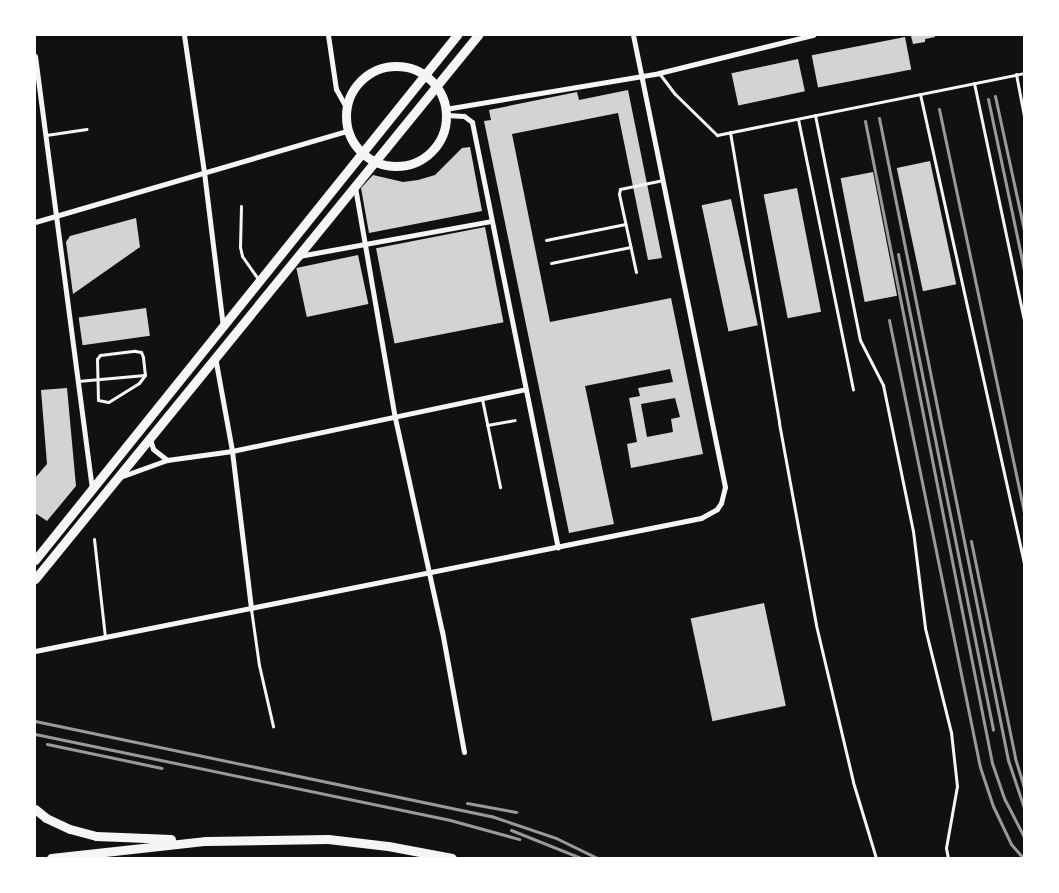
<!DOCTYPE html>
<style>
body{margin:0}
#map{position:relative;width:1059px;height:893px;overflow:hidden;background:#111;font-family:Arial,sans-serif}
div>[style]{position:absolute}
.building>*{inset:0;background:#d3d3d3;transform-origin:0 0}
.service>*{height:3px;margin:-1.5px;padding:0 1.5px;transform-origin:1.5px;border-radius:1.5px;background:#f5f5f5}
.minor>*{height:5px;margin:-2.5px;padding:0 2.5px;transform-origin:2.5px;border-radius:2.5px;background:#f5f5f5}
.secondary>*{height:9px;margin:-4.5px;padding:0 4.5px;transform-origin:4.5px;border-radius:4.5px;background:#f5f5f5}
.secondary>.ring{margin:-4.5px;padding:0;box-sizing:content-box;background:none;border:9px solid #f5f5f5;border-radius:50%}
.primary>*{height:9px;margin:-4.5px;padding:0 4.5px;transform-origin:4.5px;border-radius:4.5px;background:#f5f5f5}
.rail>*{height:3px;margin:-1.5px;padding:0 1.5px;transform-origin:1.5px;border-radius:1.5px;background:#9a9a9a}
span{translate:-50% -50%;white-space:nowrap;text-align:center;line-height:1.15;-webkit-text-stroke:4.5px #fff;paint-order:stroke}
.frame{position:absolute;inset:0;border:36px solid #fff;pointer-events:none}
</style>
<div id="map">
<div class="building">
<div style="clip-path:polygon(935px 35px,935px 37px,925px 39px,925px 42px,913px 44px,911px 36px)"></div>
<div style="left:905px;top:37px;width:33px;height:95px;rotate:79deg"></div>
<div style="left:798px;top:59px;width:33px;height:68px;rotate:78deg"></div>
<div style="clip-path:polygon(evenodd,628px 90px,662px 258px,648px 260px,618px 113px,512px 134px,550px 322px,671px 298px,703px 454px,631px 468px,627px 444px,637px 442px,629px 398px,640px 396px,638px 388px,673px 382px,670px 369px,585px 386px,614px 524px,569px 533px,484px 121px,491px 120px,489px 110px,577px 92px,579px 100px,628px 90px,675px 398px,680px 417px,671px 419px,673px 432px,647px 437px,641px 404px,675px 398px)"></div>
<div style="clip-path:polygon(470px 147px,482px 211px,369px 233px,361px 188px,373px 175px,403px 182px,418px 180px,435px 175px,462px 148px)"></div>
<div style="left:930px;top:161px;width:126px;height:34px;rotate:78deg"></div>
<div style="left:873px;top:172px;width:126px;height:33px;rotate:79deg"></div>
<div style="left:797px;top:188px;width:126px;height:34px;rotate:79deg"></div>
<div style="left:731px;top:199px;width:129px;height:30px;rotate:78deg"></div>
<div style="clip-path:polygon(136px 218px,140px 247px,73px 294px,66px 242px,70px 236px)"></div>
<div style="left:485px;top:227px;width:97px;height:111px;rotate:79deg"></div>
<div style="left:358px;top:255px;width:50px;height:63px;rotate:78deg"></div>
<div style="left:146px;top:308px;width:28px;height:68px;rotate:82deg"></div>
<div style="clip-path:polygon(67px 388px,76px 486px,47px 521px,35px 513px,35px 478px,47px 464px,41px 390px)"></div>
<div style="left:764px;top:603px;width:105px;height:75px;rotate:78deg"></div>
</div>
<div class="service">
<div style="left:659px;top:73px;width:26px;rotate:53deg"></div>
<div style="left:675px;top:94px;width:59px;rotate:44.3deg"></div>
<div style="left:717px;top:135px;width:313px;rotate:-11.4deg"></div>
<div style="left:1016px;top:74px;width:43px;rotate:79.2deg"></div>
<div style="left:974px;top:83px;width:243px;rotate:78.1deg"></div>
<div style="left:920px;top:94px;width:482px;rotate:77.5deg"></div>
<div style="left:815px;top:115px;width:229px;rotate:78.7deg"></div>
<div style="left:860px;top:340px;width:51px;rotate:62.9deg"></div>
<div style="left:883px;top:385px;width:149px;rotate:78.4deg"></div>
<div style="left:913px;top:531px;width:98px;rotate:82.9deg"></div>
<div style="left:925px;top:628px;width:107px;rotate:76deg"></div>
<div style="left:951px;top:732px;width:54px;rotate:83.7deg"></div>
<div style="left:957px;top:786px;width:63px;rotate:100.1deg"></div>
<div style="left:946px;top:848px;width:10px;rotate:79deg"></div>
<div style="left:798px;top:119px;width:276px;rotate:78.5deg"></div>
<div style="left:730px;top:132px;width:295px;rotate:80.4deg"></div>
<div style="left:779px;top:423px;width:205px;rotate:79.6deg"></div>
<div style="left:816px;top:625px;width:161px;rotate:76.7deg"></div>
<div style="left:853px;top:782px;width:79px;rotate:73.2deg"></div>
<div style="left:46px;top:135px;width:41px;rotate:-8.3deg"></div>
<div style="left:241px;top:206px;width:41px;rotate:91.4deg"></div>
<div style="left:240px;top:247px;width:9px;rotate:77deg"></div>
<div style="left:242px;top:256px;width:28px;rotate:55deg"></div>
<div style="left:546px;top:240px;width:81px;rotate:-11.4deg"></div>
<div style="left:551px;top:263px;width:81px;rotate:-11.4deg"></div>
<div style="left:636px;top:272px;width:80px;rotate:-102.3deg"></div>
<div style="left:619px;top:194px;width:5px;rotate:-79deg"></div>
<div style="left:620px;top:189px;width:44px;rotate:-11.8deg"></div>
<div style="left:135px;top:351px;width:6px;rotate:9deg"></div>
<div style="left:141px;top:352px;width:5px;rotate:68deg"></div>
<div style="left:143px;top:357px;width:18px;rotate:84deg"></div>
<div style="left:145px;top:375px;width:10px;rotate:127deg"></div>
<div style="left:139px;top:383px;width:36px;rotate:148deg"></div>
<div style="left:108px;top:402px;width:10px;rotate:-169deg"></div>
<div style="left:98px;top:400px;width:41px;rotate:-91.4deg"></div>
<div style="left:97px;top:359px;width:5px;rotate:-53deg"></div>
<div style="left:100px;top:355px;width:35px;rotate:-7deg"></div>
<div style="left:78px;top:381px;width:67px;rotate:-5.1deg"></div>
<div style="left:482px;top:399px;width:90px;rotate:78.4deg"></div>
<div style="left:487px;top:425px;width:28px;rotate:-10deg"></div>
<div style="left:94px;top:539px;width:99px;rotate:83.6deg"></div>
<div style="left:251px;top:609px;width:57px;rotate:81.9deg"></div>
<div style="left:259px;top:665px;width:63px;rotate:77.1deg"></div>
</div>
<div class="minor">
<div style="left:184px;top:35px;width:138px;rotate:81.7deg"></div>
<div style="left:204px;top:172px;width:156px;rotate:83deg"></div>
<div style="left:328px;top:35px;width:55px;rotate:81.6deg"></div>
<div style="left:336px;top:89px;width:21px;rotate:61deg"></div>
<div style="left:35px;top:56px;width:436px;rotate:82.5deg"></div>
<div style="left:445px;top:109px;width:217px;rotate:-9.5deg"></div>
<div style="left:659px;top:73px;width:159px;rotate:-13.9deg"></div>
<div style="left:446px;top:115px;width:18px;rotate:3deg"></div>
<div style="left:464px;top:116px;width:10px;rotate:37deg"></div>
<div style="left:472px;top:122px;width:434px;rotate:78.6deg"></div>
<div style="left:355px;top:187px;width:234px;rotate:80.2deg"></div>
<div style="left:395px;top:418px;width:218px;rotate:77.6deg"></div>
<div style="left:442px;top:631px;width:123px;rotate:79.7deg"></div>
<div style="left:35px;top:222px;width:325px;rotate:-16.3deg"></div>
<div style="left:299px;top:256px;width:195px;rotate:-10.3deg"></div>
<div style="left:215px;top:357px;width:96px;rotate:79.7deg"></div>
<div style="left:232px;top:451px;width:159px;rotate:83.1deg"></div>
<div style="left:150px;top:439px;width:10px;rotate:73deg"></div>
<div style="left:153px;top:449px;width:18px;rotate:38deg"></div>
<div style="left:120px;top:477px;width:50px;rotate:-19.9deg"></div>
<div style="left:167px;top:460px;width:66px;rotate:-7.9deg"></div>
<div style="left:232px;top:451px;width:300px;rotate:-11.9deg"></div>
<div style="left:35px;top:651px;width:679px;rotate:-11.29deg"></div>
<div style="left:701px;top:518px;width:18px;rotate:-29deg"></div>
<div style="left:717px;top:509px;width:7px;rotate:-56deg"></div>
<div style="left:721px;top:503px;width:16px;rotate:-76deg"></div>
<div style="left:725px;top:487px;width:461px;rotate:-101.5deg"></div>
</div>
<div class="secondary">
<div class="ring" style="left:346px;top:66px;width:91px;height:91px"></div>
<div style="left:35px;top:560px;width:674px;rotate:-51.21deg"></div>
<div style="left:35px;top:579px;width:702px;rotate:-50.84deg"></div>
</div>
<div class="primary">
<div style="left:35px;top:809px;width:14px;rotate:39deg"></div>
<div style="left:46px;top:818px;width:26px;rotate:25deg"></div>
<div style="left:70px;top:829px;width:27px;rotate:15deg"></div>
<div style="left:96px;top:836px;width:75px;rotate:2.3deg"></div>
<div style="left:51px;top:858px;width:156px;rotate:-6.3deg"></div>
<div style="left:206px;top:841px;width:122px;rotate:-0.9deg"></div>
<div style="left:328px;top:839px;width:60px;rotate:6.7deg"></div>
<div style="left:388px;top:846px;width:65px;rotate:10.6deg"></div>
</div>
<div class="rail">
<div style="left:995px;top:96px;width:137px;rotate:77.8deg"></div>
<div style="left:988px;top:99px;width:175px;rotate:78.1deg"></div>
<div style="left:939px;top:109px;width:414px;rotate:78.1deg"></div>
<div style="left:879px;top:118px;width:655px;rotate:78.64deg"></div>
<div style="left:1008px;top:760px;width:51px;rotate:71.6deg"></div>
<div style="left:865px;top:121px;width:654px;rotate:78.81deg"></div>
<div style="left:992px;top:763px;width:39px;rotate:71deg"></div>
<div style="left:1005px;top:800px;width:42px;rotate:62.8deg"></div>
<div style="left:898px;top:254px;width:485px;rotate:78.7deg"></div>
<div style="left:889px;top:320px;width:456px;rotate:78.5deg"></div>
<div style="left:980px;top:767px;width:41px;rotate:71.6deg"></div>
<div style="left:993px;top:806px;width:42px;rotate:64.7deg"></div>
<div style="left:1011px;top:844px;width:18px;rotate:49deg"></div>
<div style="left:971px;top:541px;width:221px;rotate:78.5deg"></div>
<div style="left:1015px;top:758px;width:30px;rotate:73deg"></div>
<div style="left:35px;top:721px;width:466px;rotate:11.8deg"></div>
<div style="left:491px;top:816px;width:69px;rotate:18.7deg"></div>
<div style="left:556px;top:838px;width:46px;rotate:26deg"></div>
<div style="left:35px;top:734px;width:424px;rotate:11.7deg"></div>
<div style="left:450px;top:820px;width:72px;rotate:15.4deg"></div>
<div style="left:47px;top:744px;width:117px;rotate:11.8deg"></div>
<div style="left:467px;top:803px;width:50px;rotate:10.4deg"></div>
<div style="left:511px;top:830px;width:75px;rotate:21.8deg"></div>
</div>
<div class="frame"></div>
</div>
